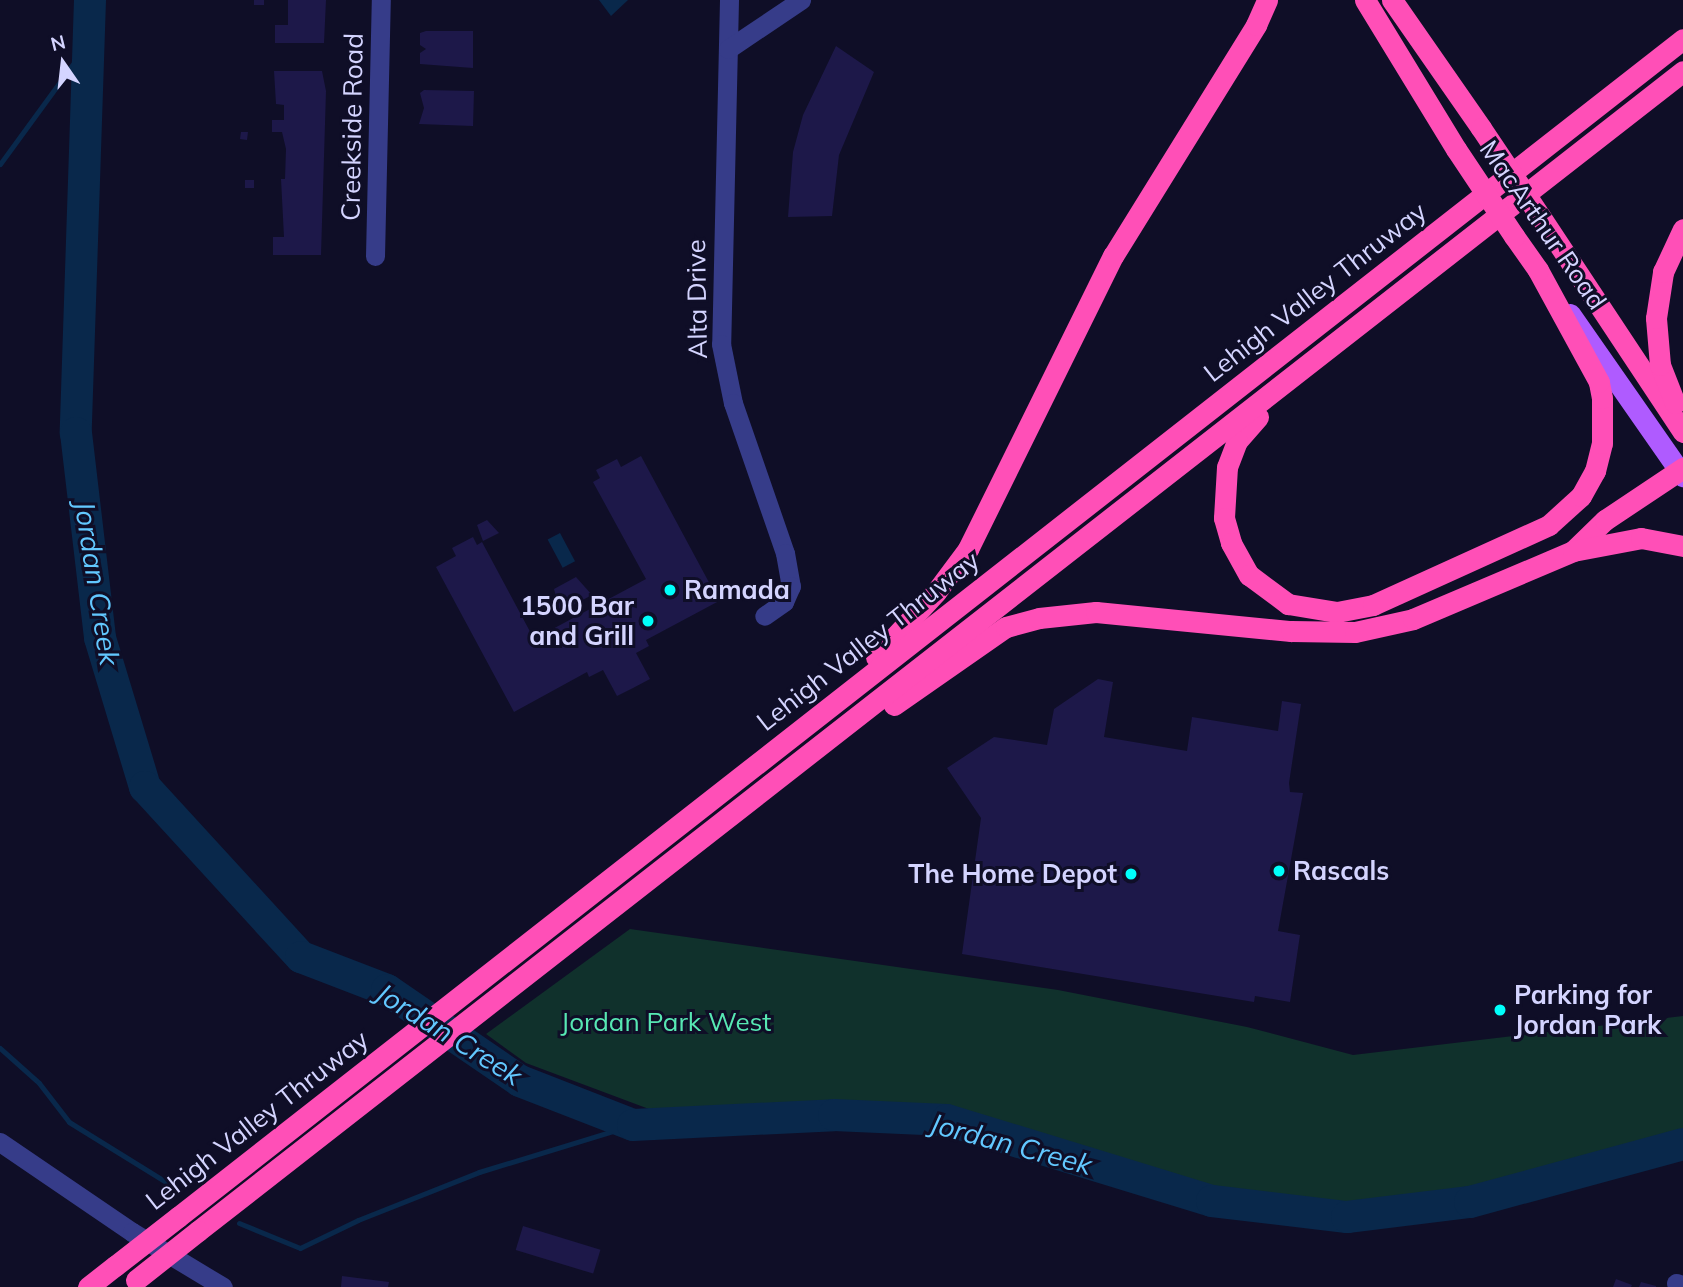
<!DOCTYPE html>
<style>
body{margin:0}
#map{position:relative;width:1683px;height:1287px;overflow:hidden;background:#0f0e27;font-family:Mulish,sans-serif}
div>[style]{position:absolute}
.green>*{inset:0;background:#10312c}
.water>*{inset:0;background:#09284b;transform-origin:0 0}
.stream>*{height:5px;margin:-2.5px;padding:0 2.5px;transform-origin:2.5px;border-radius:2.5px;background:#09284b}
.river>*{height:32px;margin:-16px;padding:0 16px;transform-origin:16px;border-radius:16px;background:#09284b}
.building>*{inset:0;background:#1d1849;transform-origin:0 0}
.minor>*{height:19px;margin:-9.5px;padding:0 9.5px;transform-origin:9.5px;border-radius:9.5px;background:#363c89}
.major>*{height:21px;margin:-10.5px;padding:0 10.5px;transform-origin:10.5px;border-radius:10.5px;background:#af5bff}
.highway>*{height:21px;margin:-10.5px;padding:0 10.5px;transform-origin:10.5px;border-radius:10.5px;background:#ff4fb7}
.highway-bridge>*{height:21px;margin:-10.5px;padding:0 10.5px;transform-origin:10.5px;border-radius:10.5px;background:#ff4fb7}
.dots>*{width:19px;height:19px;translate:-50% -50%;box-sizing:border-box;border:4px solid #0f0e27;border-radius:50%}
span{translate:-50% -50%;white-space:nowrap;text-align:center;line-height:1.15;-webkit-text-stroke:6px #0f0e27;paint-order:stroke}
.street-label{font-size:26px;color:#d4d4ff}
.poi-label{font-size:26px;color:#d4d4ff;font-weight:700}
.left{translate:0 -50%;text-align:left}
.right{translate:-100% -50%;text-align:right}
.park-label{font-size:26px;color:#57e7b3}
.water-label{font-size:28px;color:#62c8ff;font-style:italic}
.north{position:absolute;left:28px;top:28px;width:70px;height:70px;-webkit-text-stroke:5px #0f0e27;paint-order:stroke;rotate:346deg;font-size:19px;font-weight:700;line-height:28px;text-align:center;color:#d4d4ff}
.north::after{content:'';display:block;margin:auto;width:24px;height:32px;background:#d4d4ff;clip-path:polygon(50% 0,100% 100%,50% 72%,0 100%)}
</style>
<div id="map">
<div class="green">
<div style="clip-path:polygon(630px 929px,1058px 990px,1247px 1027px,1353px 1055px,1683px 1016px,1683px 1134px,1494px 1186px,1365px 1204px,1312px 1203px,1240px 1194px,1172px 1179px,953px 1113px,861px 1107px,713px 1112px,649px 1109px,526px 1063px,486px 1034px)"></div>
</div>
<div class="water">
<div style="clip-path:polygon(599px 0,628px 0,611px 16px)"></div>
<div style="left:560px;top:533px;width:32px;height:14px;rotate:62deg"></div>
</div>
<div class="stream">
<div style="left:0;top:164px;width:151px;rotate:-53.9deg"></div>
<div style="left:0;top:1048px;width:52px;rotate:41.9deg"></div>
<div style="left:39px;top:1083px;width:49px;rotate:52.4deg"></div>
<div style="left:69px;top:1122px;width:129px;rotate:31.7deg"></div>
<div style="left:239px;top:1223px;width:66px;rotate:22.3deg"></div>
<div style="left:300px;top:1248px;width:64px;rotate:-25.8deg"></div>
<div style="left:358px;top:1220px;width:130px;rotate:-21.6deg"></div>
<div style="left:479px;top:1172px;width:161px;rotate:-17deg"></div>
</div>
<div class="river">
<div style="left:90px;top:0;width:433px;rotate:91.9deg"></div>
<div style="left:76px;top:433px;width:206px;rotate:83.3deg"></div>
<div style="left:100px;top:638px;width:156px;rotate:73.2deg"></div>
<div style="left:145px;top:787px;width:231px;rotate:47.5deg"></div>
<div style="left:301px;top:957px;width:92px;rotate:21deg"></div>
<div style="left:387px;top:990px;width:161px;rotate:34.4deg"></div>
<div style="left:520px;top:1081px;width:121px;rotate:21.3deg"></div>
<div style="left:633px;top:1125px;width:201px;rotate:-2.8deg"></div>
<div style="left:834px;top:1115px;width:113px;rotate:2.5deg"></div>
<div style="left:947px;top:1120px;width:277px;rotate:17deg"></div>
<div style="left:1212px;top:1201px;width:136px;rotate:6.8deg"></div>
<div style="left:1347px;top:1217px;width:124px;rotate:-7deg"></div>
<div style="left:1470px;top:1202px;width:221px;rotate:-15.2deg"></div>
</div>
<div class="building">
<div style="left:254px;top:0;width:10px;height:5px"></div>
<div style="clip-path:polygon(288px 0,326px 0,324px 43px,275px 43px,275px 25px,288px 25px)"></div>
<div style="clip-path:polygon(426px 31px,473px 31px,473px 68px,420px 64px,420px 53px,426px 49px,420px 45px,420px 33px)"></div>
<div style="clip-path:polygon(836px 46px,874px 72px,839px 155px,832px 216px,788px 217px,793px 152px,803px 115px)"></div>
<div style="clip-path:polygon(274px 71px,322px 71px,326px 91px,321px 255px,273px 255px,273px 237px,284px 237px,281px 179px,285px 179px,286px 149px,282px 132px,272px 132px,272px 120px,284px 120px,284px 105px,276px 104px)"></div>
<div style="clip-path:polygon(424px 90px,474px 91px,473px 126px,419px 124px,424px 108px,420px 93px)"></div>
<div style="clip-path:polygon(241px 132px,248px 132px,247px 140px,240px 139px)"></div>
<div style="left:245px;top:180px;width:9px;height:8px"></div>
<div style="clip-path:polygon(641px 456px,719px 601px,646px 640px,649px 646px,636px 653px,650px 679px,633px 688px,617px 696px,603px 670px,589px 677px,587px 672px,514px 712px,436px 567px,456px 556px,452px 548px,473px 537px,477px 545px,482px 542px,534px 639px,646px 579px,593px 482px,600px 478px,596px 470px,617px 459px,621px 467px)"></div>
<div style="clip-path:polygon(487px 520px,499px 533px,483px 541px,477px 525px)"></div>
<div style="clip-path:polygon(576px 577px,592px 595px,560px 612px,554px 589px)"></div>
<div style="clip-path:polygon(1098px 679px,1113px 682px,1104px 737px,1187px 751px,1192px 717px,1278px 731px,1282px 701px,1301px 704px,1289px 783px,1290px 792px,1303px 793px,1278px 931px,1300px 935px,1290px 1002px,1255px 996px,1254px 1002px,962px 954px,981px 818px,947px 768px,994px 737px,1047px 745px,1054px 709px)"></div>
<div style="left:523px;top:1226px;width:81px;height:25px;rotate:17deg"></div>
<div style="clip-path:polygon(342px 1276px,389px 1282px,388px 1287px,341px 1287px)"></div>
<div style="clip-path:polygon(1616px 1279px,1632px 1285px,1631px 1287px,1613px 1287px)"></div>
<div style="clip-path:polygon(1641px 1282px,1656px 1286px,1656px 1287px,1639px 1287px)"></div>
</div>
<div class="minor">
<div style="left:729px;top:0;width:344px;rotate:91.3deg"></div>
<div style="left:721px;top:344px;width:60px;rotate:78.5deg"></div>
<div style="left:733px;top:403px;width:159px;rotate:70.9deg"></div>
<div style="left:785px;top:553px;width:34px;rotate:80deg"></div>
<div style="left:791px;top:586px;width:17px;rotate:114deg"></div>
<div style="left:784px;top:602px;width:24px;rotate:145deg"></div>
<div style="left:728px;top:49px;width:88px;rotate:-33.9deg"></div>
<div style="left:375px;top:256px;width:256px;rotate:-88.7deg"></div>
<div style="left:0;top:1142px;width:160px;rotate:34.3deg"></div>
<div style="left:132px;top:1232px;width:106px;rotate:31.1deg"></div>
<div style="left:1676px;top:1283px;width:7px;rotate:16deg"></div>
</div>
<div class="major">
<div style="left:1570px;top:314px;width:198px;rotate:55.1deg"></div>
</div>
<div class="highway">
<div style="left:1365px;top:0;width:175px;rotate:58.6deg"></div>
<div style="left:1392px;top:0;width:156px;rotate:55.2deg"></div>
<div style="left:1540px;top:216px;width:259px;rotate:56.5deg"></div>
<div style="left:1675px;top:403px;width:41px;rotate:-111.5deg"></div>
<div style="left:1660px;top:365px;width:47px;rotate:-94.9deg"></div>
<div style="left:1656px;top:318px;width:47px;rotate:-81.3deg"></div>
<div style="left:1663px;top:272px;width:47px;rotate:-65.1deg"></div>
<div style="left:1258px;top:417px;width:32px;rotate:131deg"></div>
<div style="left:1237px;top:441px;width:28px;rotate:111deg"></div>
<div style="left:1227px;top:467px;width:51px;rotate:93.4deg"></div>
<div style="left:1224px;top:518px;width:26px;rotate:74deg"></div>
<div style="left:1231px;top:543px;width:37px;rotate:61deg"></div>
<div style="left:1249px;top:575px;width:49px;rotate:36.6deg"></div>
<div style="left:1288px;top:604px;width:50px;rotate:9.3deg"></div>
<div style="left:1337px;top:612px;width:37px;rotate:-11deg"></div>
<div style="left:1373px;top:605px;width:193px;rotate:-24.4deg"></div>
<div style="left:1549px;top:525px;width:43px;rotate:-42.2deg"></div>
<div style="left:1581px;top:496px;width:29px;rotate:-61deg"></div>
<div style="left:1595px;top:471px;width:29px;rotate:-76deg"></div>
<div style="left:1602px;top:443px;width:45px;rotate:-90deg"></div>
<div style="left:1602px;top:398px;width:16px;rotate:-101deg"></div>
<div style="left:1599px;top:382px;width:128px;rotate:-118.6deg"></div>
<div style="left:1538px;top:270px;width:42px;rotate:-125.2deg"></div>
<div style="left:1574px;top:550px;width:43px;rotate:-44.1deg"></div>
<div style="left:1605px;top:520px;width:94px;rotate:-33.7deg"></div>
<div style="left:876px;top:657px;width:88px;rotate:-47.3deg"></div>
<div style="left:936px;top:592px;width:54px;rotate:-53.3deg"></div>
<div style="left:968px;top:549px;width:327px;rotate:-63.7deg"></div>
<div style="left:1113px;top:256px;width:272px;rotate:-58.2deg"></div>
<div style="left:1256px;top:25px;width:27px;rotate:-66deg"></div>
<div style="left:894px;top:705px;width:136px;rotate:-34.9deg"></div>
<div style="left:1006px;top:627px;width:34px;rotate:-15deg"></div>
<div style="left:1039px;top:618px;width:57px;rotate:-6deg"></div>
<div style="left:1096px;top:612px;width:196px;rotate:5.6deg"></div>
<div style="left:1291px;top:631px;width:64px;rotate:0.9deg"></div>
<div style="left:1355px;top:632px;width:59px;rotate:-12.6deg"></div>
<div style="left:1413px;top:619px;width:174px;rotate:-23deg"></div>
<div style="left:1573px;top:551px;width:69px;rotate:-10.8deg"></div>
<div style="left:1641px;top:538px;width:43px;rotate:10.8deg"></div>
<div style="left:178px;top:1217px;width:1911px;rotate:-38.05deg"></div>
<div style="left:198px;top:1231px;width:1884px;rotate:-37.99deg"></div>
<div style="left:88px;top:1287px;width:34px;rotate:-38deg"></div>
</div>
<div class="highway-bridge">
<div style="left:1481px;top:128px;width:106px;rotate:56.2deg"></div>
<div style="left:1456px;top:149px;width:105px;rotate:56.3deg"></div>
<div style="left:115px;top:1266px;width:80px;rotate:-37.9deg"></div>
<div style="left:136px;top:1280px;width:79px;rotate:-38.3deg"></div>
</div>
<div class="dots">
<div style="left:670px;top:590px;background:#00fffb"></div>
<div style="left:648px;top:621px;background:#00fffb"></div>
<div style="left:1279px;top:871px;background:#00fffb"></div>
<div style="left:1131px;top:874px;background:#00fffb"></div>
<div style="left:1500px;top:1010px;background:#00fffb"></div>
</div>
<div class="street-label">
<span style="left:352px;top:127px;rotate:-89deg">Creekside Road</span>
<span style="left:1543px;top:225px;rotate:55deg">MacArthur Road</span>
<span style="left:1315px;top:292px;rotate:-38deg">Lehigh Valley Thruway</span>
<span style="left:697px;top:299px;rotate:-91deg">Alta Drive</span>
<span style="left:868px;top:641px;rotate:-38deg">Lehigh Valley Thruway</span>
<span style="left:257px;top:1120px;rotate:-38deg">Lehigh Valley Thruway</span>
</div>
<div class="poi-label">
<span class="left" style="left:684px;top:590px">Ramada</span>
<span class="right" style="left:634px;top:621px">1500 Bar<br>and Grill</span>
<span class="left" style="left:1293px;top:871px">Rascals</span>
<span class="right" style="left:1117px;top:874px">The Home Depot</span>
<span class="left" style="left:1514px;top:1010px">Parking for<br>Jordan Park</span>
</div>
<div class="park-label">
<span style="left:666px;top:1022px">Jordan Park West</span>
</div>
<div class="water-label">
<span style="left:97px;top:583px;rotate:81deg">Jordan Creek</span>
<span style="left:449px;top:1034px;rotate:32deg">Jordan Creek</span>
<span style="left:1011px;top:1144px;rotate:15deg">Jordan Creek</span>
</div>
<div class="north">N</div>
</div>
